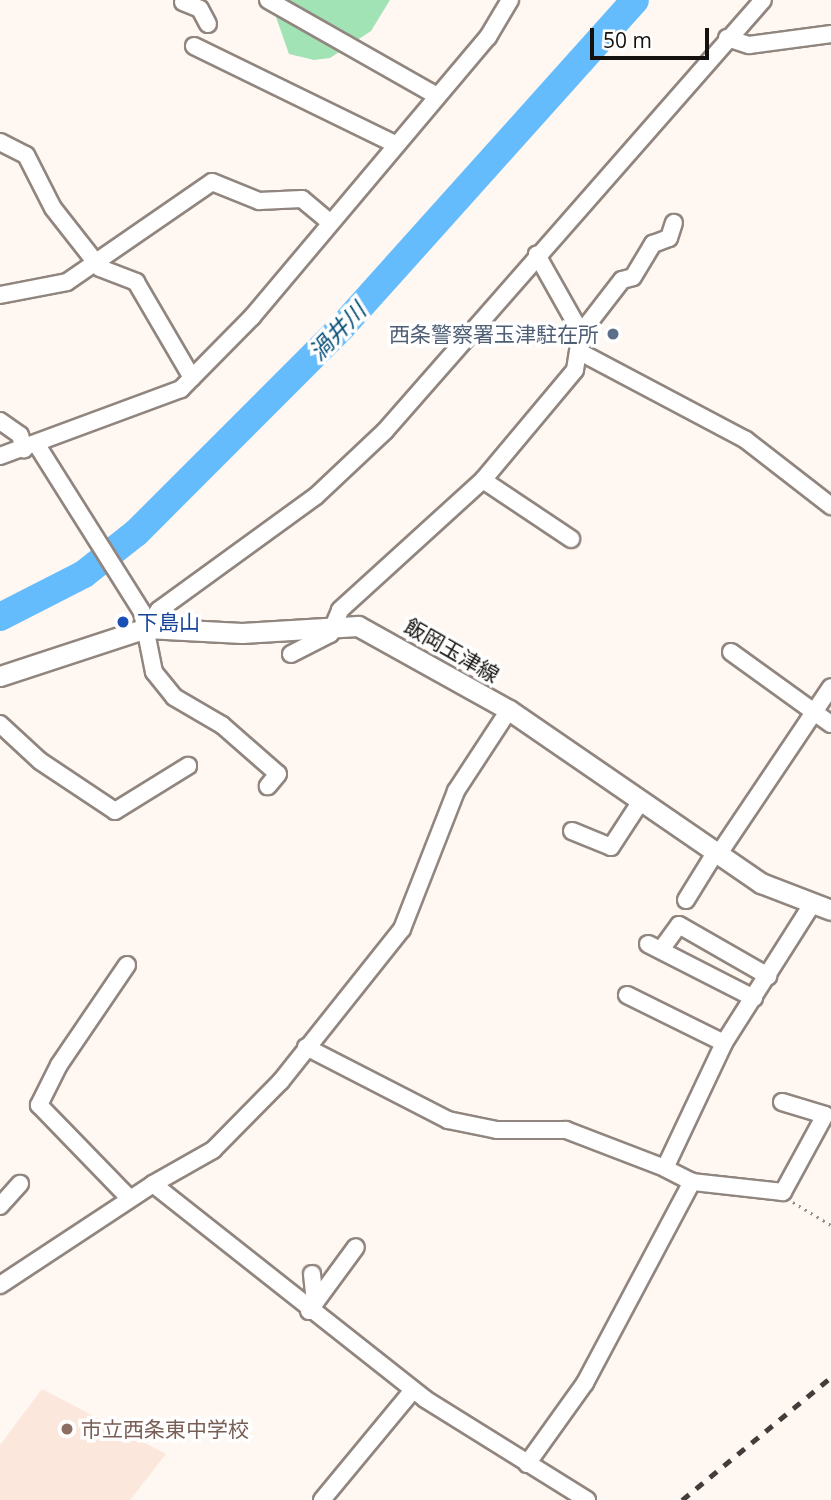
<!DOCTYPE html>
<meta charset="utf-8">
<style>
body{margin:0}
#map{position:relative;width:831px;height:1500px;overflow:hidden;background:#fff7f2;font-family:"Open Sans","Noto Sans JP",sans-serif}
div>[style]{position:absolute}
.built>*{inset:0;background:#fbe7db}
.green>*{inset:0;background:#a2e3b6}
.river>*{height:28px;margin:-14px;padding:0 14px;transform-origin:14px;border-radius:14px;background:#65bcfc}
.path>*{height:2.5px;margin-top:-1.25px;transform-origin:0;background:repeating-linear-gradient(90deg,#948e8a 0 2px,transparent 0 7px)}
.roads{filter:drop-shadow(2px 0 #91867f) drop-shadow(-2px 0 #91867f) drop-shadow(0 2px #91867f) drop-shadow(0 -2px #91867f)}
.minor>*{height:16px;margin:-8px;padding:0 8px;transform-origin:8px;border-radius:8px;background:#fff}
.major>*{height:19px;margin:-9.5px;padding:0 9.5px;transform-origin:9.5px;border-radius:9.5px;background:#fff}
.rail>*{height:4.5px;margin-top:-2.25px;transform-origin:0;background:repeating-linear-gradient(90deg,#423d3a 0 9px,transparent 0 18px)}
.dots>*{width:19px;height:19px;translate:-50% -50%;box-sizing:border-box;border:4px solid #fff;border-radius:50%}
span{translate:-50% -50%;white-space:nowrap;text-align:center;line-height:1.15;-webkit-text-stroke:7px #fff;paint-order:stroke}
.service-label{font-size:21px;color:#4e5e75}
.right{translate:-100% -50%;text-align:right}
.transit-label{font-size:21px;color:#164399}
.left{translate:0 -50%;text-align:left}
.street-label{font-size:21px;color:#15110e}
.education-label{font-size:21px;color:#785e54}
.water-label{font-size:23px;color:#064d76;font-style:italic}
.scale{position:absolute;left:590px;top:28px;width:119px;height:32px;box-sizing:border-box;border:4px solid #15110e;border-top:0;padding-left:9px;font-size:21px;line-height:24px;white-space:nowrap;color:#15110e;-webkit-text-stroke:5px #fff;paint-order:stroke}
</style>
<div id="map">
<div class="built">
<div style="clip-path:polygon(42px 1389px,166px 1454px,130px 1500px,0 1500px,0 1445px)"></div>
</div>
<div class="green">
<div style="clip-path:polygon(270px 0,390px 0,371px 31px,330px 58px,314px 60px,289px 54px)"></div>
</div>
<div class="river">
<div style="left:0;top:617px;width:94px;rotate:-27.1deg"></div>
<div style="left:84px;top:574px;width:66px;rotate:-38.3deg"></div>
<div style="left:136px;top:533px;width:290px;rotate:-45deg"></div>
<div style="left:341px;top:328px;width:440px;rotate:-48.1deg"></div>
</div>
<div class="path">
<div style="left:793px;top:1202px;width:44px;rotate:31.2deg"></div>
</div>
<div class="roads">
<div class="minor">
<div style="left:268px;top:0;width:194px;rotate:29.6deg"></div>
<div style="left:183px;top:2px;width:18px;rotate:22deg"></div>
<div style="left:200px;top:9px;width:17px;rotate:62deg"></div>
<div style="left:727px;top:38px;width:23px;rotate:18deg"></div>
<div style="left:749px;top:45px;width:83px;rotate:-7.6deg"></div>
<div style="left:194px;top:46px;width:224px;rotate:26deg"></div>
<div style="left:0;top:142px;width:29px;rotate:27deg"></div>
<div style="left:26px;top:155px;width:59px;rotate:63deg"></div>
<div style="left:53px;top:208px;width:76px;rotate:51.9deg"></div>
<div style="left:100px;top:268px;width:39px;rotate:21deg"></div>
<div style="left:136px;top:282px;width:111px;rotate:59.7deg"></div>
<div style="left:0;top:295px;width:68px;rotate:-11deg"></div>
<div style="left:67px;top:282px;width:176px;rotate:-34.6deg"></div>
<div style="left:212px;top:182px;width:51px;rotate:22deg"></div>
<div style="left:259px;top:201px;width:43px;rotate:-2.7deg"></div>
<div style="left:302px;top:199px;width:33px;rotate:40deg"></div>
<div style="left:581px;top:333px;width:67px;rotate:-52.3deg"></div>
<div style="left:622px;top:280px;width:11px;rotate:-15deg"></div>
<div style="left:633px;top:277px;width:39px;rotate:-59deg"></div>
<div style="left:653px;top:244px;width:17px;rotate:-21deg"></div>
<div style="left:669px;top:238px;width:16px;rotate:-72deg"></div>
<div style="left:580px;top:352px;width:188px;rotate:27.9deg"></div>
<div style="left:746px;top:440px;width:108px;rotate:37.8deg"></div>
<div style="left:0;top:421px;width:24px;rotate:35deg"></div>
<div style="left:20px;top:435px;width:15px;rotate:74deg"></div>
<div style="left:37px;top:445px;width:197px;rotate:57.8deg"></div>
<div style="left:142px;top:612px;width:61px;rotate:78.7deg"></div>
<div style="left:154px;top:672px;width:32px;rotate:51deg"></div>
<div style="left:174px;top:697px;width:56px;rotate:30.3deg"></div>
<div style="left:222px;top:725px;width:74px;rotate:41.2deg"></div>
<div style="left:278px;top:774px;width:16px;rotate:130deg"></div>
<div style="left:0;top:456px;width:193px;rotate:-20.3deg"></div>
<div style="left:181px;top:389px;width:101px;rotate:-45.4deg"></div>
<div style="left:252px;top:317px;width:366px;rotate:-49.9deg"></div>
<div style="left:488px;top:37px;width:43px;rotate:-59.3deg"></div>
<div style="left:483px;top:480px;width:106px;rotate:33.8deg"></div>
<div style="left:146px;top:628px;width:22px;rotate:-54deg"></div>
<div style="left:159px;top:610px;width:194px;rotate:-36deg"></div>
<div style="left:316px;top:496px;width:95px;rotate:-43.3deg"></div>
<div style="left:385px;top:431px;width:573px;rotate:-48.75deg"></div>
<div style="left:731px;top:652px;width:123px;rotate:35.8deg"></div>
<div style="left:291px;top:654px;width:44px;rotate:-27.1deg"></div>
<div style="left:330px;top:634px;width:26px;rotate:-67deg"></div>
<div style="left:340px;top:610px;width:193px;rotate:-42.3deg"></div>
<div style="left:483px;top:480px;width:143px;rotate:-50.1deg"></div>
<div style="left:575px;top:370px;width:37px;rotate:-81deg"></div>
<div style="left:581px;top:333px;width:90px;rotate:-119.4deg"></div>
<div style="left:0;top:724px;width:54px;rotate:42.8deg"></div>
<div style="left:40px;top:761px;width:90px;rotate:33.7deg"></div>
<div style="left:115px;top:811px;width:86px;rotate:-31.7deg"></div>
<div style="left:572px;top:831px;width:42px;rotate:22.3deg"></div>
<div style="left:611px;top:847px;width:55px;rotate:-56.9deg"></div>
<div style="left:718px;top:855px;width:202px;rotate:-56.1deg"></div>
<div style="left:686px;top:900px;width:55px;rotate:-58.3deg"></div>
<div style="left:648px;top:944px;width:119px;rotate:27deg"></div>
<div style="left:663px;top:947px;width:27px;rotate:-54deg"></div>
<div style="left:679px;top:925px;width:103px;rotate:29.8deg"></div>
<div style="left:127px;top:965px;width:121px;rotate:124.2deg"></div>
<div style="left:59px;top:1065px;width:45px;rotate:116.6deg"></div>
<div style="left:39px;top:1105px;width:128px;rotate:45.9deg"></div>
<div style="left:627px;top:995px;width:108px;rotate:26.3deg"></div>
<div style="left:306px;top:1047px;width:160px;rotate:27.2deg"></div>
<div style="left:448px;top:1120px;width:50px;rotate:11.5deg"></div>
<div style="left:497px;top:1130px;width:69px"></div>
<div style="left:566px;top:1130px;width:106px;rotate:21deg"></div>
<div style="left:782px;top:1102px;width:45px;rotate:16.8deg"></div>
<div style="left:825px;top:1115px;width:88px;rotate:118.6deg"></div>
<div style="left:783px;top:1192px;width:92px;rotate:-173.7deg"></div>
<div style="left:692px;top:1182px;width:30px;rotate:-153deg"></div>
<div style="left:665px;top:1168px;width:138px;rotate:-64.7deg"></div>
<div style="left:724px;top:1043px;width:166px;rotate:-57.6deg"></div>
<div style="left:153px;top:1184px;width:69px;rotate:-29.5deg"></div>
<div style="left:213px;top:1150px;width:97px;rotate:-45.4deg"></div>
<div style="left:281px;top:1081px;width:194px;rotate:-51.5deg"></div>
<div style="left:402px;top:929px;width:148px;rotate:-68.6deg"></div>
<div style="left:456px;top:791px;width:97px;rotate:-56.8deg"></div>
<div style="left:0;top:1206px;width:30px;rotate:-48deg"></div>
<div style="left:312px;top:1274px;width:29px;rotate:84deg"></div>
<div style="left:0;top:1285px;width:183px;rotate:-33.4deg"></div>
<div style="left:153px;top:1184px;width:347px;rotate:38.3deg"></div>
<div style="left:425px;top:1399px;width:191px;rotate:31.9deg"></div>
<div style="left:309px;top:1311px;width:79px;rotate:-53.7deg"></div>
<div style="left:527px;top:1464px;width:100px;rotate:-54.4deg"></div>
<div style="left:585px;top:1383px;width:228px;rotate:-62deg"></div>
<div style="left:322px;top:1500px;width:143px;rotate:-50.4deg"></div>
</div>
<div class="major">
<div style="left:0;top:676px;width:154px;rotate:-18.2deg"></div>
<div style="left:146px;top:628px;width:96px;rotate:3deg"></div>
<div style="left:242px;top:633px;width:116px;rotate:-3.5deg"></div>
<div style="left:358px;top:626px;width:173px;rotate:29.1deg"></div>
<div style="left:509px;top:710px;width:306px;rotate:34.5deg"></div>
<div style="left:761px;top:883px;width:75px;rotate:21.1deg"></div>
</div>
</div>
<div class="rail">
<div style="left:682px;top:1500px;width:193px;rotate:-39.5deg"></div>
</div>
<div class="dots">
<div style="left:613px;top:334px;background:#5c6f8a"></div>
<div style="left:123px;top:622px;background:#1a4fb4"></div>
<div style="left:67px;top:1429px;background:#8d6e63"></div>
</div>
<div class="service-label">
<span class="right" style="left:599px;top:334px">西条警察署玉津駐在所</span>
</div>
<div class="transit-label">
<span class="left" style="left:137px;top:622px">下島山</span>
</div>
<div class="street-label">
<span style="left:452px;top:650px;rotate:30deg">飯岡玉津線</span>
</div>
<div class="education-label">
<span class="left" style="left:81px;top:1429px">市立西条東中学校</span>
</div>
<div class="water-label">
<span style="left:337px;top:331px;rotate:-46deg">渦井川</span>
</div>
<div class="scale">50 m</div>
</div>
